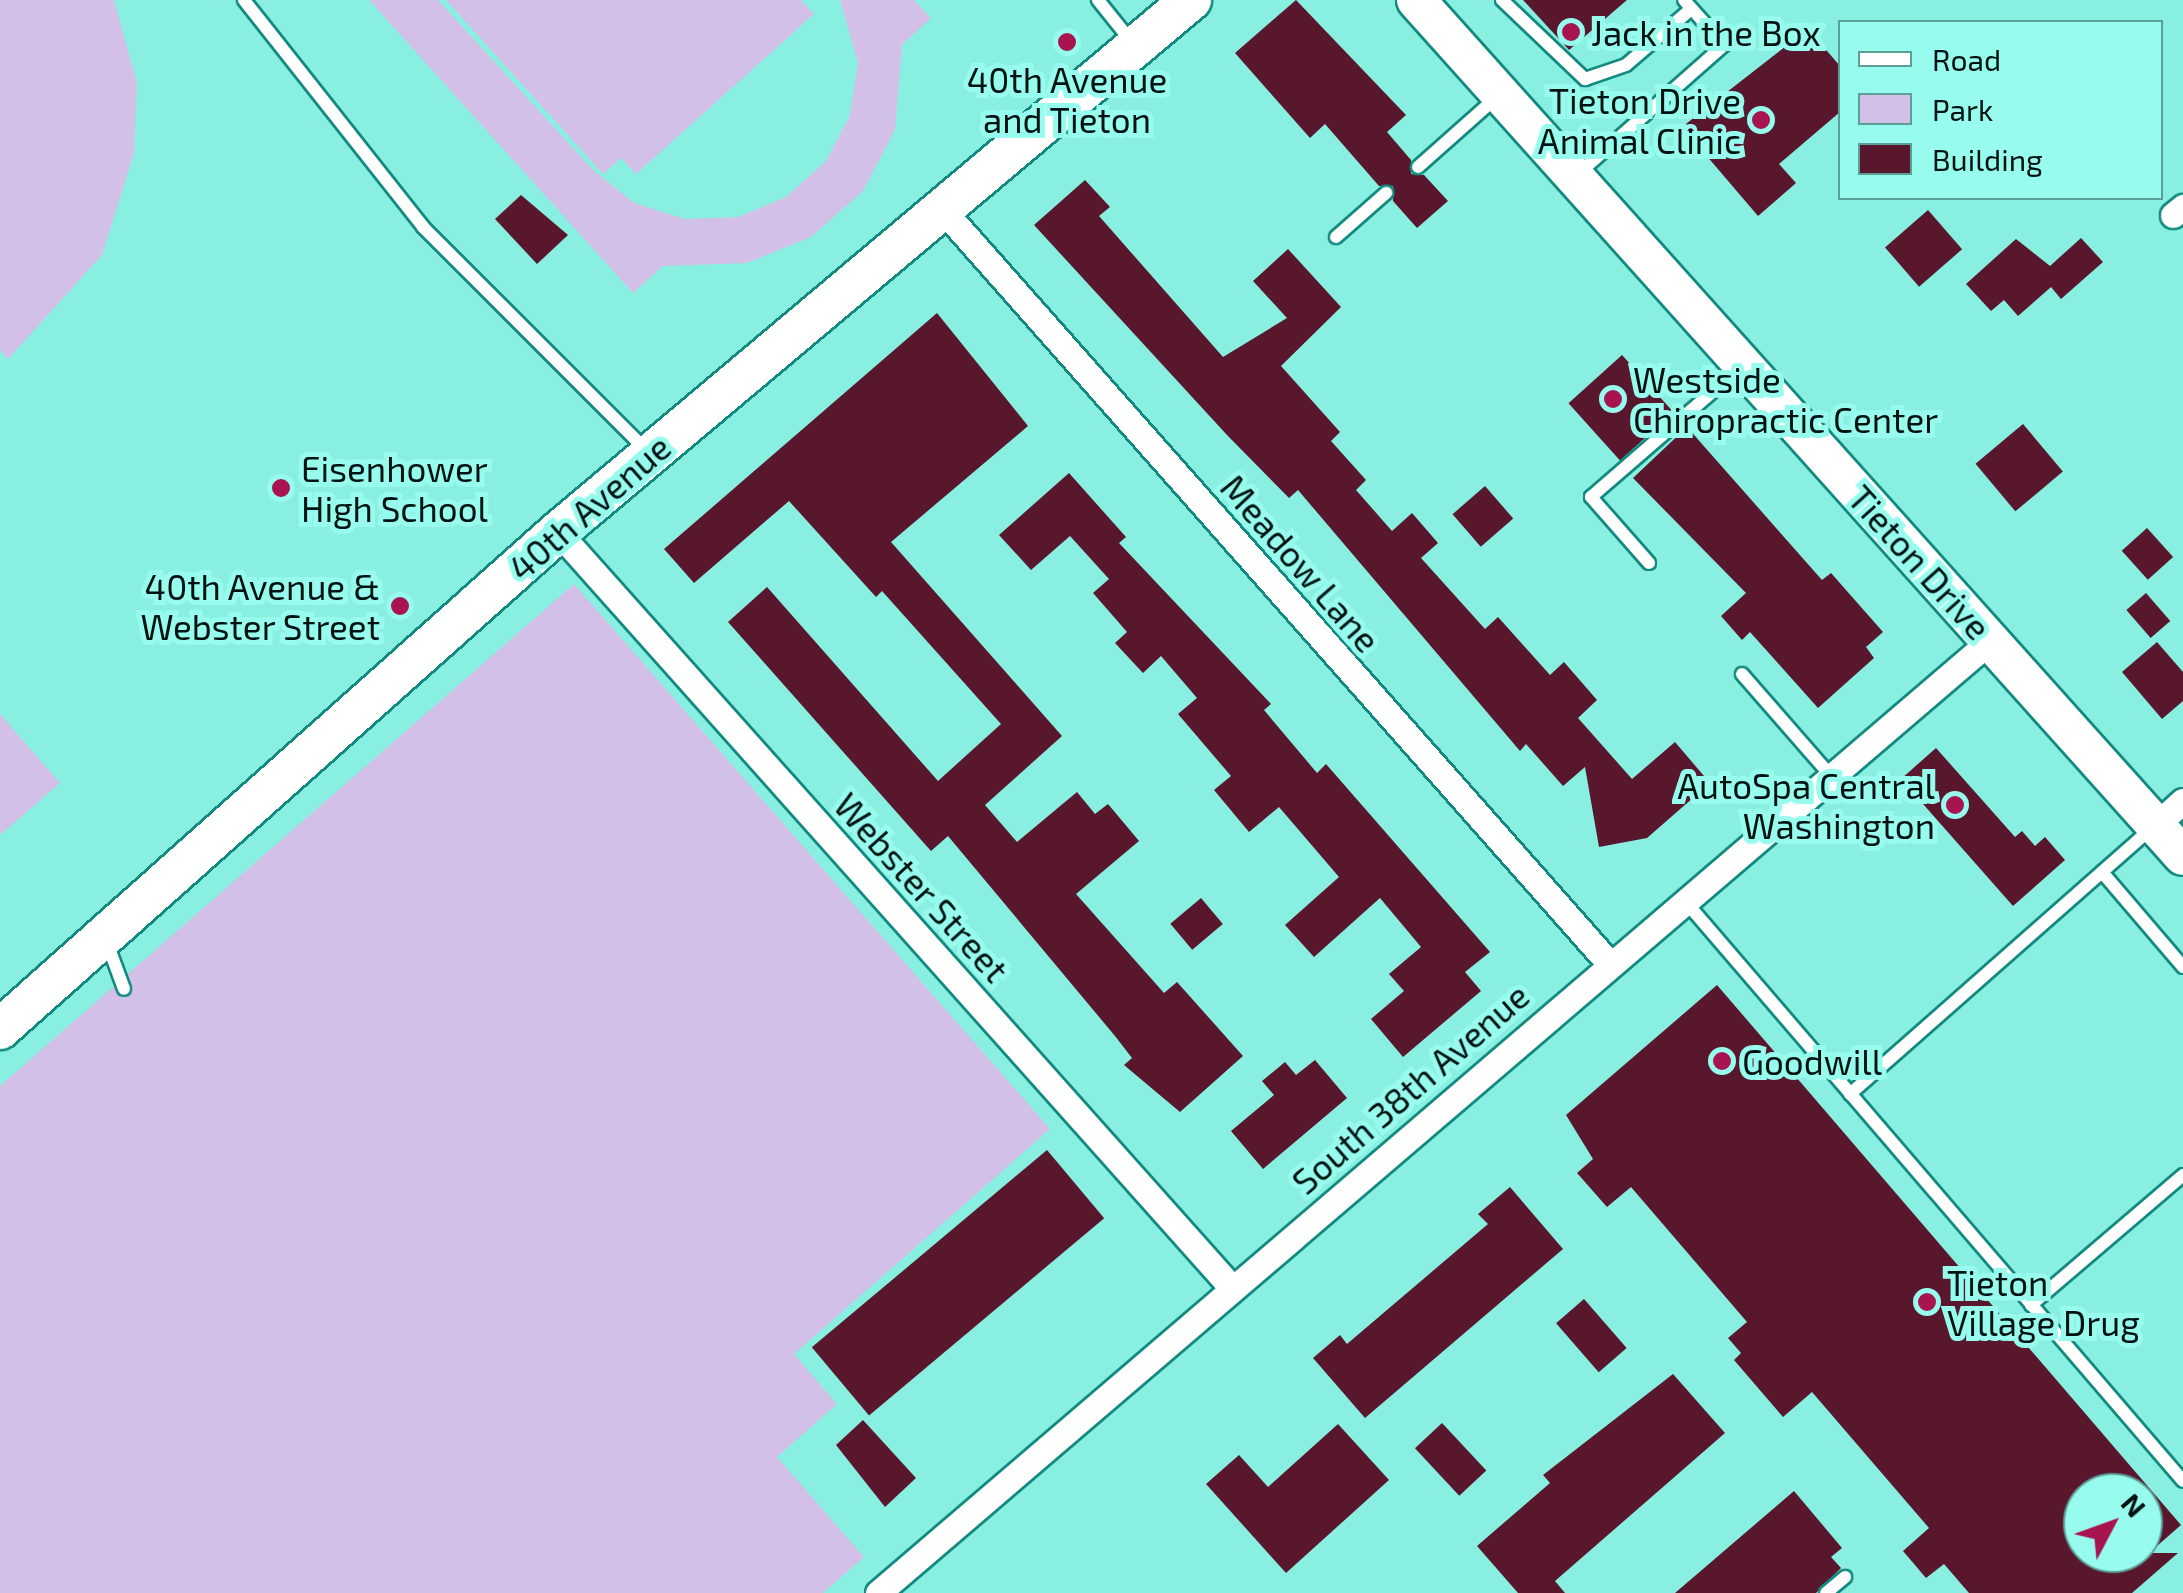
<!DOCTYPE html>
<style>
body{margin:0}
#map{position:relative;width:2183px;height:1593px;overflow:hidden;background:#89efe1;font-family:"Exo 2",sans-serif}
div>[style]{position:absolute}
.green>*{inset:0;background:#d2c0e9}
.building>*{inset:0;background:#59172d;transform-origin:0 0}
.roads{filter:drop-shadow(2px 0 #128a7f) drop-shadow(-2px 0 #128a7f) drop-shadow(0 2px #128a7f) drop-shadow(0 -2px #128a7f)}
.lane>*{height:12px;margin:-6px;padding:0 6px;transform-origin:6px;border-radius:6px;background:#fff}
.street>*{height:25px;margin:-12.5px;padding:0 12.5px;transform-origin:12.5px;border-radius:12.5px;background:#fff}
.secondary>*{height:38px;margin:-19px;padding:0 19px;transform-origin:19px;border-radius:19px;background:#fff}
.primary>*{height:40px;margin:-20px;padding:0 20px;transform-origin:20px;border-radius:20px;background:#fff}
.dots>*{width:28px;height:28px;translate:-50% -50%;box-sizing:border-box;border:5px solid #97fcee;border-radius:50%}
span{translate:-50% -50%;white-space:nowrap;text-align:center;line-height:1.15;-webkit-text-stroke:10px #97fcee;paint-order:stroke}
.poi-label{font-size:35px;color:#001311}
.left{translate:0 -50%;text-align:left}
.right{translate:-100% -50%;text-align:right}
.street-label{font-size:35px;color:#001311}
.legend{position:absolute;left:1838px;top:20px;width:325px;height:180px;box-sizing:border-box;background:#97fcee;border:2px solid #5b9f96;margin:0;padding:12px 18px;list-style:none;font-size:30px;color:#001311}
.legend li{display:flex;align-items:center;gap:20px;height:50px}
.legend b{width:50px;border:2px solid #5b9f96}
.north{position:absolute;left:2063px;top:1473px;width:100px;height:100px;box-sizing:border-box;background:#97fcee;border:2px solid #5b9f96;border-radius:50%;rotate:49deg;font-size:28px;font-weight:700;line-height:40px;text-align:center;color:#001311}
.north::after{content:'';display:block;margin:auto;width:35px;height:45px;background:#a71450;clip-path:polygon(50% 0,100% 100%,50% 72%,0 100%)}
</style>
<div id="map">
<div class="green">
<div style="clip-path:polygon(0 0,114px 0,137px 83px,134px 153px,102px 255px,8px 359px,0 350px)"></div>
<div style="clip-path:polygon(369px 0,438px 0,593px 170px,634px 203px,685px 219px,738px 217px,786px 197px,826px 161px,850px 115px,858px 63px,840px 0,914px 0,931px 18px,902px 45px,895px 130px,863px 191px,811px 237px,747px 263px,663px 266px,633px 293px)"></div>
<div style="clip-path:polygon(446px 0,801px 0,814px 14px,636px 174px,621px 158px,603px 174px)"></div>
<div style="clip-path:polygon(574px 584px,1050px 1129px,794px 1354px,837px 1404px,777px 1457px,864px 1557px,823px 1593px,0 1593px,0 1086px)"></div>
<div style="clip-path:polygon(0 714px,60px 783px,0 835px)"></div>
</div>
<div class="building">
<div style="clip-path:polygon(1296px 0,1406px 115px,1387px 132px,1411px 160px,1411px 174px,1424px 175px,1448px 201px,1417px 228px,1393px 201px,1393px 186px,1379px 186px,1325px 124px,1310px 138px,1235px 53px)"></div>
<div style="clip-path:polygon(1523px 0,1627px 0,1569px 50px)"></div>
<div style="clip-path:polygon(1808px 29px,1840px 66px,1840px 112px,1779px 164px,1796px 183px,1758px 216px,1682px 127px)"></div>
<div style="clip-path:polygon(1085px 180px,1110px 207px,1099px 216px,1223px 357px,1287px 318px,1253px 281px,1288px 249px,1341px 307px,1281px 366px,1340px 432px,1331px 441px,1366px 480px,1356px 490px,1392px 531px,1412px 513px,1438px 543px,1421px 558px,1485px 629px,1498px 617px,1550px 675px,1564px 662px,1597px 700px,1578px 718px,1632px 779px,1675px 742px,1710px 783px,1647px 838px,1599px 847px,1585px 767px,1563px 786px,1526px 744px,1520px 751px,1298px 490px,1289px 498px,1227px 435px,1034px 225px)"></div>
<div style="clip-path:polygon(521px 195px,568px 235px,537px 264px,495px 219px)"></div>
<div style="left:1928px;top:210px;width:52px;height:57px;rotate:49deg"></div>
<div style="clip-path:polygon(2081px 238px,2103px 262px,2061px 299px,2051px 287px,2018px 316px,2004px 300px,1991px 311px,1966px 284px,2016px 239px,2050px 266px)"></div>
<div style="clip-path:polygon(937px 313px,1028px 426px,891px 542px,1062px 736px,985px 805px,1017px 842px,1077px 792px,1095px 814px,1108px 804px,1139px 841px,1076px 894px,1164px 993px,1177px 982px,1243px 1056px,1180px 1112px,1124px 1065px,1132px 1058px,1115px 1036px,948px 836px,931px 851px,728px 622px,767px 587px,938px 781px,1001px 724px,882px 591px,876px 597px,789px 501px,694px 583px,664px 549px)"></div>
<div style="left:1622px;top:355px;width:77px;height:72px;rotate:48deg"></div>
<div style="left:2023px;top:424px;width:62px;height:62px;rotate:50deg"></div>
<div style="clip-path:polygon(1687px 427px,1822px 580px,1831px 573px,1883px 632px,1866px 647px,1874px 658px,1818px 708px,1750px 632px,1742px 640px,1721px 616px,1746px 593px,1633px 478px)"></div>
<div style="clip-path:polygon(1069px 473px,1126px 537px,1119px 543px,1271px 704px,1264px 710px,1317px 773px,1326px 764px,1490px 952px,1465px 972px,1481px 991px,1403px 1057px,1371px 1019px,1404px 991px,1389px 974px,1421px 947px,1380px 898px,1314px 957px,1285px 925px,1339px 877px,1279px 807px,1249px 832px,1214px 790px,1231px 776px,1178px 714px,1197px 698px,1161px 656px,1143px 673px,1115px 643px,1127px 632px,1093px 593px,1109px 579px,1070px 536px,1031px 570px,999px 535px)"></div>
<div style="left:1485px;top:486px;width:43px;height:43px;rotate:49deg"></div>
<div style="left:2147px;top:528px;width:39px;height:34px;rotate:48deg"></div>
<div style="left:2146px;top:593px;width:37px;height:26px;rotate:49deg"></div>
<div style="clip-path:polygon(2157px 642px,2183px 672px,2183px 701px,2162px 719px,2122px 672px)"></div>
<div style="clip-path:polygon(1936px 748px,2015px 837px,2022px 831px,2035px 846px,2045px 837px,2065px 860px,2013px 906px,1901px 779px)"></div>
<div style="left:1201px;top:898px;width:34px;height:40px;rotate:50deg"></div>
<div style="clip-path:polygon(evenodd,1717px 985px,2181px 1525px,2149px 1553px,2178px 1553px,2132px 1593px,1969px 1593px,1944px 1564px,1926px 1578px,1903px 1551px,1929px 1528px,1812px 1392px,1783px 1417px,1734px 1360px,1741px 1353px,1728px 1338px,1747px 1322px,1631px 1187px,1607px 1207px,1577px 1173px,1593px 1159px,1566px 1115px,1717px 985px,2083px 1493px,2143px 1493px,2143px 1553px,2083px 1553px,2083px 1493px)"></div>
<div style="clip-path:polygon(1315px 1060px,1347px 1098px,1263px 1169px,1231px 1131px,1274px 1095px,1262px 1081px,1285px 1062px,1296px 1075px)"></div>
<div style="left:1047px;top:1150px;width:89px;height:307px;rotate:50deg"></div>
<div style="clip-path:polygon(1510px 1187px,1563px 1249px,1365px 1418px,1313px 1358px,1340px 1335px,1347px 1344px,1488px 1224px,1478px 1214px)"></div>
<div style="left:1584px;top:1299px;width:65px;height:37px;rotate:49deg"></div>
<div style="clip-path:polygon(1673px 1374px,1725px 1433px,1555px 1581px,1565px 1593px,1518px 1593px,1477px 1546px,1550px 1483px,1543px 1475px)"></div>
<div style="clip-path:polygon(863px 1420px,916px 1478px,885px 1507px,836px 1445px)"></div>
<div style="left:1442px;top:1423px;width:65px;height:37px;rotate:47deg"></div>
<div style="clip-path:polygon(1338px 1424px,1389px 1480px,1286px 1573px,1206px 1484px,1239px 1455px,1268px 1487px)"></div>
<div style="clip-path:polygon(1794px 1491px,1842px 1548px,1831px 1557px,1841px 1568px,1816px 1593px,1675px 1593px)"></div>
</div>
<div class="roads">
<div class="lane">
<div style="left:244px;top:0;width:289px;rotate:51.7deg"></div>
<div style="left:423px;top:227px;width:318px;rotate:45deg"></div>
<div style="left:1098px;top:0;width:53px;rotate:51.2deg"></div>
<div style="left:1502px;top:0;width:115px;rotate:43.6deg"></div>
<div style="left:1585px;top:79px;width:43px;rotate:-18.9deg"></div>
<div style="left:1626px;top:65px;width:86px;rotate:-40.7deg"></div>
<div style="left:1418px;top:167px;width:107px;rotate:-41.6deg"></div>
<div style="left:1579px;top:173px;width:193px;rotate:-41.4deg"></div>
<div style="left:1724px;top:45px;width:60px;rotate:-131.6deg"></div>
<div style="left:1336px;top:237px;width:67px;rotate:-41.3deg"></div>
<div style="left:1649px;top:563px;width:88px;rotate:-131.3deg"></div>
<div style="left:1591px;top:497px;width:198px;rotate:-40.9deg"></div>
<div style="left:1742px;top:674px;width:134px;rotate:48.9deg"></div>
<div style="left:2102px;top:872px;width:125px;rotate:49.5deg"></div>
<div style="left:1685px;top:901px;width:764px;rotate:49.35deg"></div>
<div style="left:106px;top:940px;width:52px;rotate:69.8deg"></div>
<div style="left:1850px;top:1094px;width:402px;rotate:-41.4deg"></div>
<div style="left:2031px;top:1305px;width:200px;rotate:-40.5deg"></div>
<div style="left:1826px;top:1593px;width:25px;rotate:-40deg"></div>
</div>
<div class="street">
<div style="left:942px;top:209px;width:1005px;rotate:48.51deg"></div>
<div style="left:2173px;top:215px;width:13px;rotate:-39deg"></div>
<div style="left:558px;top:532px;width:1014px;rotate:48.28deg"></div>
<div style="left:2156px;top:825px;width:36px;rotate:-42deg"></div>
<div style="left:878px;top:1593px;width:1465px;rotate:-40.57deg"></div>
</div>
<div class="secondary">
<div style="left:1416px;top:0;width:1149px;rotate:48.14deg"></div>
</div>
<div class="primary">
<div style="left:0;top:1029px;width:747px;rotate:-41.69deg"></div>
<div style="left:558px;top:532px;width:827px;rotate:-40.05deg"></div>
</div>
</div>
<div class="dots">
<div style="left:1571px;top:32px;background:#a71450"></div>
<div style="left:1067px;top:42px;background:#a71450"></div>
<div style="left:1761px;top:120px;background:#a71450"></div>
<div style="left:1613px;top:399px;background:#a71450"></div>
<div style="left:281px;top:488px;background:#a71450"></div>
<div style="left:400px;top:606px;background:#a71450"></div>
<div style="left:1955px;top:805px;background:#a71450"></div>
<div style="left:1722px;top:1061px;background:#a71450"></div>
<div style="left:1927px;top:1302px;background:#a71450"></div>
</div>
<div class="poi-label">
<span class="left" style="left:1591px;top:32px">Jack in the Box</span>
<span style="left:1067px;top:99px">40th Avenue<br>and Tieton</span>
<span class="right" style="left:1741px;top:120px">Tieton Drive<br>Animal Clinic</span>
<span class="left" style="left:1633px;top:399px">Westside<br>Chiropractic Center</span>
<span class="left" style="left:301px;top:488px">Eisenhower<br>High School</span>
<span class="right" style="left:380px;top:606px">40th Avenue &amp;<br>Webster Street</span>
<span class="right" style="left:1935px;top:805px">AutoSpa Central<br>Washington</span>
<span class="left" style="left:1742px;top:1061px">Goodwill</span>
<span class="left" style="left:1947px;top:1302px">Tieton<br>Village Drug</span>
</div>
<div class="street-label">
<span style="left:589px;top:507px;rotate:-41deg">40th Avenue</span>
<span style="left:1920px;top:562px;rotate:48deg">Tieton Drive</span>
<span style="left:1301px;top:563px;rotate:49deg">Meadow Lane</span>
<span style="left:922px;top:887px;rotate:48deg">Webster Street</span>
<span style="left:1410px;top:1088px;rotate:-41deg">South 38th Avenue</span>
</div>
<ul class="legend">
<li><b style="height:12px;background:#fff"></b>Road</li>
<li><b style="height:28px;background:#d2c0e9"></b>Park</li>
<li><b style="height:28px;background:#59172d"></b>Building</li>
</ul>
<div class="north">N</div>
</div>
